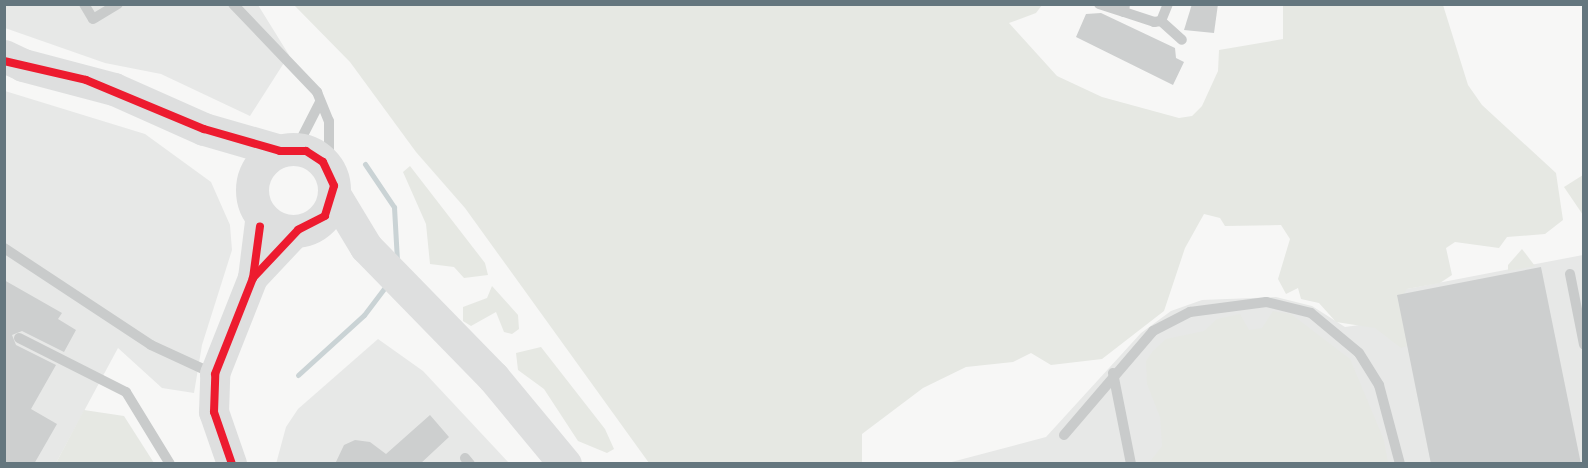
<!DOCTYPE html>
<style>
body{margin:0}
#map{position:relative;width:1588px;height:468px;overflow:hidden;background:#f7f7f6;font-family:Lato,sans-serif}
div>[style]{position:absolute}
.built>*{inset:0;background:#e7e8e7}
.green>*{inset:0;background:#e6e8e3}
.stream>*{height:5px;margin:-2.5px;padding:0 2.5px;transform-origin:2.5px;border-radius:2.5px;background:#cad3d5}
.building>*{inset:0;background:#cdcfcf}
.lane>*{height:10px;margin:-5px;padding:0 5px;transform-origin:5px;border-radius:5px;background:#c9cbcb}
.secondary>*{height:30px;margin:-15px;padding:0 15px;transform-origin:15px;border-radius:15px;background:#dedfdf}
.primary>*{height:33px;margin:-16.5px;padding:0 16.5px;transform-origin:16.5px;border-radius:16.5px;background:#dedfdf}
.primary>.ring{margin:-16.5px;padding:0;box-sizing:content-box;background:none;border:33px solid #dedfdf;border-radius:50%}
.highway>*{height:33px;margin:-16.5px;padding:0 16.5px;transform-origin:16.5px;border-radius:16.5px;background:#dedfdf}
.bus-1>*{height:8px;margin:-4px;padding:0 4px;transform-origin:4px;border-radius:4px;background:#ed1b2f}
span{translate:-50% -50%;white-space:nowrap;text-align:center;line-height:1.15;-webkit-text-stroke:6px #fff;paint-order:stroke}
.frame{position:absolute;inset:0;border:6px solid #64767e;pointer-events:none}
</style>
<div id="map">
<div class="built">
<div style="clip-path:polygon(5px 5px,258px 5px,289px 55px,250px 116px,161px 74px,105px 63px,5px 28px)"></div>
<div style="clip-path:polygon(5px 91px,145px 134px,211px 182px,230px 225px,232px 250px,202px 345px,194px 393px,162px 388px,118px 348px,56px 463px,5px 464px)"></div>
<div style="clip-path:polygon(1583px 255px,1583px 463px,944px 464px,1046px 437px,1141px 333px,1171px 311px,1202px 300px,1276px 297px,1312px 306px,1345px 327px,1395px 320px,1391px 292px)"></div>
<div style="clip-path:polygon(378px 339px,423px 371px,509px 463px,276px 464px,286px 427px,298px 409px)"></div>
</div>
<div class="green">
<div style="clip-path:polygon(294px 5px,1042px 5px,1036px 13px,1009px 23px,1057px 76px,1102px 97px,1179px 118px,1192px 116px,1202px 106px,1218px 71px,1219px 50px,1283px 39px,1283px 5px,1443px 5px,1468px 85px,1482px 105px,1556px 173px,1563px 220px,1545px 234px,1507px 237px,1499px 248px,1455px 242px,1446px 248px,1452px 275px,1440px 283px,1407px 289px,1402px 297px,1410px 345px,1401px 348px,1375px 328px,1336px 322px,1319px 303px,1301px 299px,1298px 288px,1286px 294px,1278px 279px,1290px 239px,1281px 225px,1225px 226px,1220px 218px,1204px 214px,1185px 248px,1164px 311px,1102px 359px,1051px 365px,1031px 353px,1013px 362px,966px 367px,923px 388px,862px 434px,862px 463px,649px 463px,465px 208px,416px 152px,350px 62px)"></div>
<div style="clip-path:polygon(410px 166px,485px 263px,488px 275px,464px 278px,454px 267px,430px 264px,426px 224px,403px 172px)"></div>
<div style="clip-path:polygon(1583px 175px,1583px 215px,1564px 187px)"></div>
<div style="clip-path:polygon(1522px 249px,1535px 266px,1508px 271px,1508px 265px)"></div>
<div style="clip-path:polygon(492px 286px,518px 315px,519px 329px,512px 334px,504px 332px,496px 312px,471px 326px,463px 321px,463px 307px,487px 298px)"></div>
<div style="clip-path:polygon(1273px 311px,1291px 314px,1350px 359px,1384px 440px,1388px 463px,1149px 463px,1162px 446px,1160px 417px,1147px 384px,1146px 361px,1153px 351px,1166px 339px,1204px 331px,1217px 319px,1240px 314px,1249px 330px,1262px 328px)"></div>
<div style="clip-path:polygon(541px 347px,605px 429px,614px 449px,607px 453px,578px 441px,544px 389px,518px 370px,516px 353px)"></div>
<div style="clip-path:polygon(84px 410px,124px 416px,154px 463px,56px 463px)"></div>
</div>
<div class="stream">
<div style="left:365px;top:164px;width:52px;rotate:56deg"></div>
<div style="left:394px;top:207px;width:53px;rotate:86.8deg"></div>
<div style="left:298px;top:375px;width:89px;rotate:-42.3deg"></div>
<div style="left:364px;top:315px;width:38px;rotate:-53deg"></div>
</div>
<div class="building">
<div style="clip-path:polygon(1192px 4px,1218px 4px,1214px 33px,1184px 30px)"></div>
<div style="clip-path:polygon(1101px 13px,1175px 48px,1176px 58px,1184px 62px,1173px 85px,1076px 37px,1086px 14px)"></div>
<div style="clip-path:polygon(1541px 267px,1581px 464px,1431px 464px,1397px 295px)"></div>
<div style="clip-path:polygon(4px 280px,62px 313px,58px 319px,76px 330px,64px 352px,22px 331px,12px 335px,16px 345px,56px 365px,31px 409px,57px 424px,34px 464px,4px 464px)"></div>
<div style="clip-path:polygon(430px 415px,449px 437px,420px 464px,335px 464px,344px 445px,355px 440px,370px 442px,386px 454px)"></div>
</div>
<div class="lane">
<div style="left:84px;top:4px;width:17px;rotate:59deg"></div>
<div style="left:93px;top:19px;width:29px;rotate:-31deg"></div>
<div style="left:233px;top:4px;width:122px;rotate:46.3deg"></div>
<div style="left:317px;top:92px;width:31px;rotate:68deg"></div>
<div style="left:329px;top:121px;width:50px;rotate:90deg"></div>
<div style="left:1099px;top:4px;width:26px;rotate:18deg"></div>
<div style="left:1125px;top:4px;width:8px;rotate:97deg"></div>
<div style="left:1124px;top:12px;width:32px;rotate:18deg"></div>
<div style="left:1154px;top:22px;width:7px;rotate:-8deg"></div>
<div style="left:1161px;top:21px;width:18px;rotate:-68deg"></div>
<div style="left:1161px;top:21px;width:28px;rotate:42deg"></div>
<div style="left:296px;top:149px;width:53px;rotate:-62.9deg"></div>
<div style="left:4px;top:248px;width:176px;rotate:33.4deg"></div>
<div style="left:151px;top:345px;width:69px;rotate:24.7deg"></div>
<div style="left:1570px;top:274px;width:72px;rotate:78.8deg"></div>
<div style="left:19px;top:338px;width:120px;rotate:26.8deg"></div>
<div style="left:126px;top:392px;width:84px;rotate:58.6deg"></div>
<div style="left:1113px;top:373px;width:93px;rotate:78.8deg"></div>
<div style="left:1064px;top:435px;width:137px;rotate:-49.4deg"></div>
<div style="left:1153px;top:331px;width:42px;rotate:-27.2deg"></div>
<div style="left:1190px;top:312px;width:77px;rotate:-7.5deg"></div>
<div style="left:1266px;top:302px;width:46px;rotate:13.7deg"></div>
<div style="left:1311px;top:313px;width:62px;rotate:39.8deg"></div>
<div style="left:1359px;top:353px;width:38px;rotate:58deg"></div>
<div style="left:1379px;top:385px;width:82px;rotate:75.1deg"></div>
<div style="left:465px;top:458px;width:8px;rotate:50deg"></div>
</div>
<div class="secondary">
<div style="left:253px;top:278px;width:66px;rotate:-46.8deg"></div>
<div style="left:232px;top:464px;width:55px;rotate:-109.1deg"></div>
<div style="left:214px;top:412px;width:38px;rotate:-88deg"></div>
<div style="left:215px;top:374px;width:103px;rotate:-68.4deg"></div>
<div style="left:253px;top:278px;width:64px;rotate:-82.9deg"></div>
</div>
<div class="primary">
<div style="left:23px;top:65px;width:94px;rotate:14.8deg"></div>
<div style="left:114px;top:89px;width:98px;rotate:24deg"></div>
<div style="left:204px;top:129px;width:79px;rotate:16.1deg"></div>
<div class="ring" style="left:252px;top:149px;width:49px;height:49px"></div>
<div style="left:334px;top:194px;width:62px;rotate:58.9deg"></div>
<div style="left:366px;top:247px;width:182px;rotate:45.7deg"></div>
<div style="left:493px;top:377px;width:113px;rotate:50.4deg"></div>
</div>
<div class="highway">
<div style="left:4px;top:56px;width:21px;rotate:25deg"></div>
</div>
<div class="bus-1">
<div style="left:4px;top:61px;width:84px;rotate:13deg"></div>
<div style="left:86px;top:80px;width:128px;rotate:22.6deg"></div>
<div style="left:204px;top:129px;width:79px;rotate:16.1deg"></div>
<div style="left:280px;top:151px;width:26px"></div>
<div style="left:306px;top:151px;width:20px;rotate:33deg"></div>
<div style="left:323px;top:162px;width:26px;rotate:65deg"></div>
<div style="left:334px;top:186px;width:31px;rotate:107deg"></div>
<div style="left:325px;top:216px;width:30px;rotate:153deg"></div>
<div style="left:298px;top:230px;width:66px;rotate:133.2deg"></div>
<div style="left:232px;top:464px;width:55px;rotate:-109.1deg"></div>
<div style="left:214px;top:412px;width:38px;rotate:-88deg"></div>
<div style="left:215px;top:374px;width:103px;rotate:-68.4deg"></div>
<div style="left:253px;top:278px;width:52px;rotate:-82.3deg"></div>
</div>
<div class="frame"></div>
</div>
